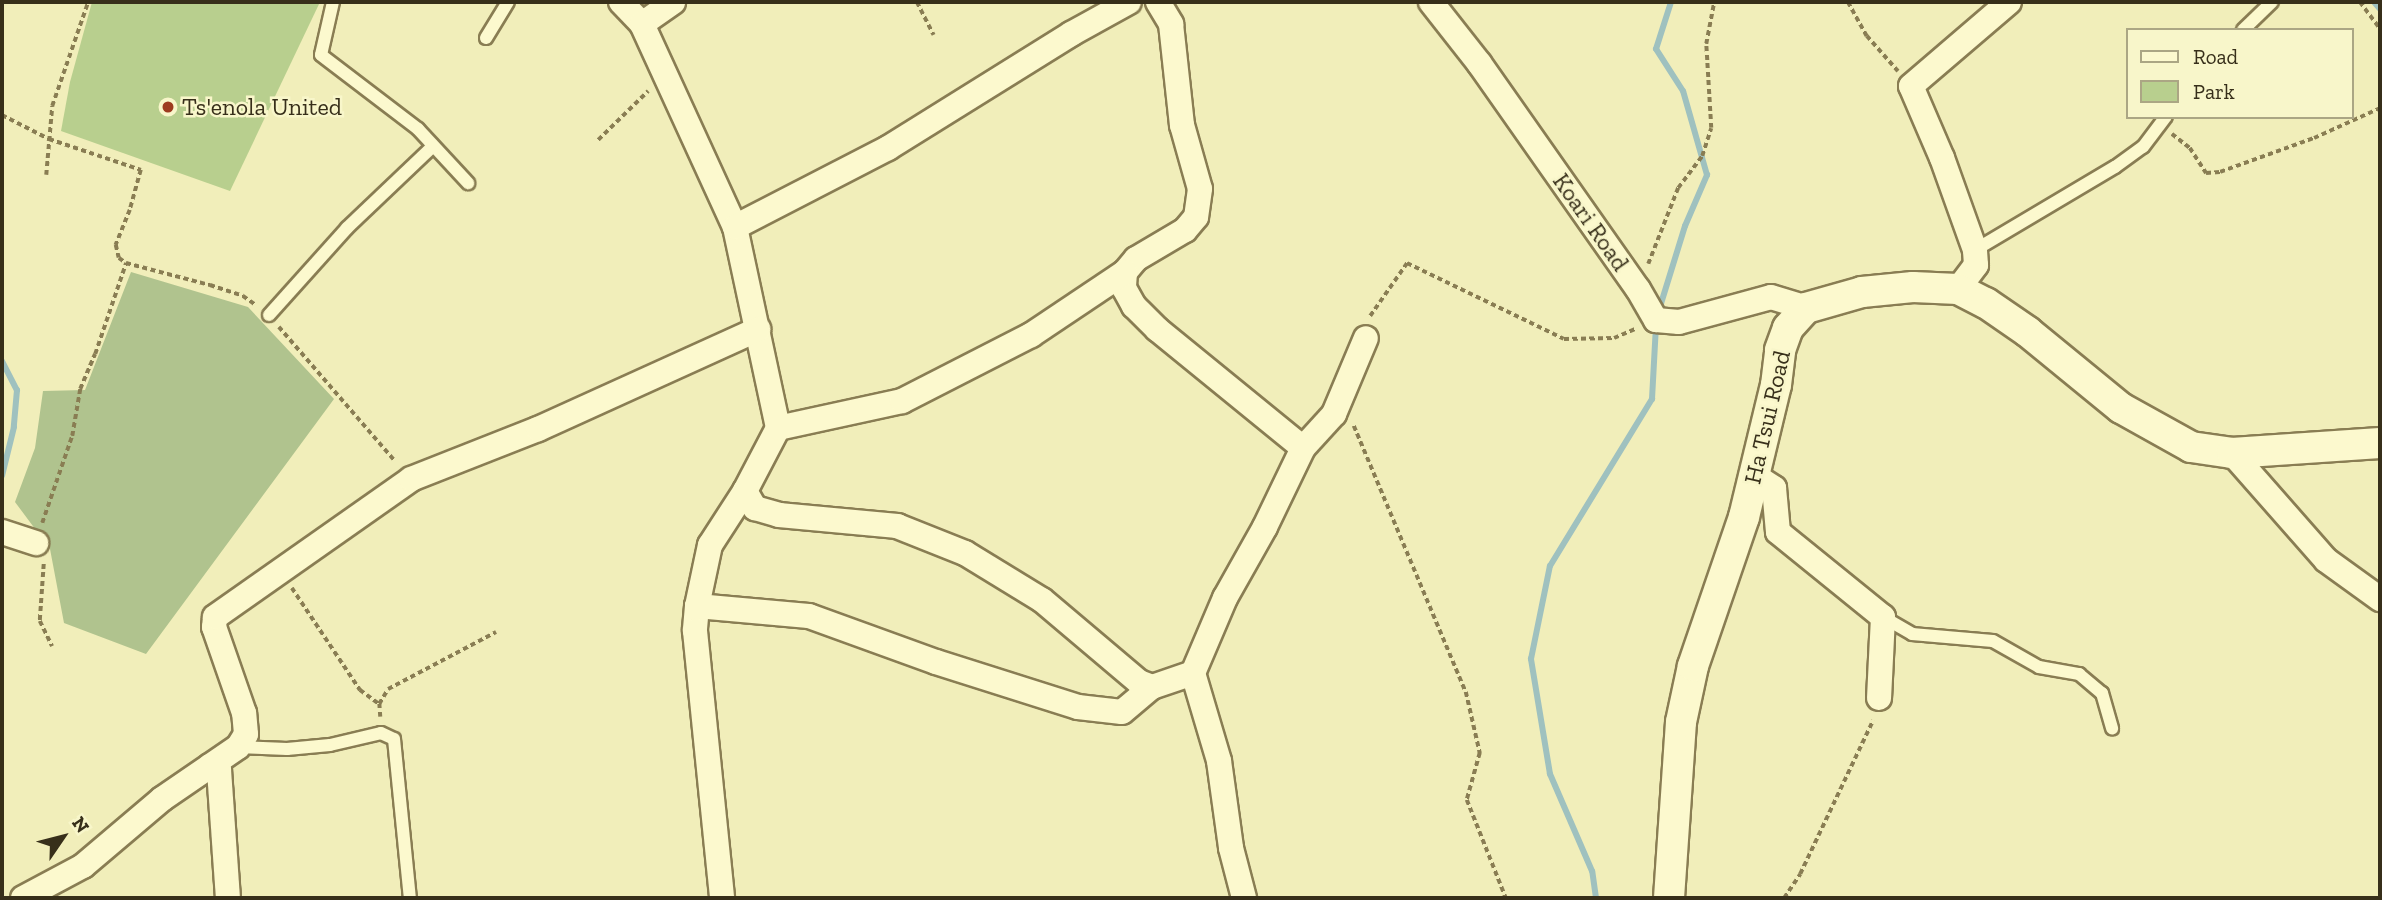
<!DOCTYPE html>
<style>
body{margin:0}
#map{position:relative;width:2382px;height:900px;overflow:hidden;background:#f1eeba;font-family:"Zilla Slab",serif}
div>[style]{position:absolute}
.green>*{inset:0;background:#b8cf8e}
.cemetery>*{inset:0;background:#b0c38e}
.stream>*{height:6px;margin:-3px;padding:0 3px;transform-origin:3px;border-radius:3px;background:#9fc1bf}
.path>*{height:3.5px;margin-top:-1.75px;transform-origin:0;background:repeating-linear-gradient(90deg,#897d53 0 5px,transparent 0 8.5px)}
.roads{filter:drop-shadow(2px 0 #897d53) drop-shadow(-2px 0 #897d53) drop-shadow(0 2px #897d53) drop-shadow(0 -2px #897d53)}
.service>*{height:12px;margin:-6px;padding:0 6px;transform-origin:6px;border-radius:6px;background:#fcf9ce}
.minor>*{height:24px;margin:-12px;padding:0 12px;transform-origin:12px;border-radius:12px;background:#fcf9ce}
.tertiary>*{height:30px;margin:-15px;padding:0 15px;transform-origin:15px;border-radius:15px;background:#fcf9ce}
.dots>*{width:19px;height:19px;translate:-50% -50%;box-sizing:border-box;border:4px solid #f8f6ca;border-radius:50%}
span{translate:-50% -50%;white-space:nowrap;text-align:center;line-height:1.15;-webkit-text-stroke:5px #f8f6ca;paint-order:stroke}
.poi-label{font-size:24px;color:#372f1a}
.left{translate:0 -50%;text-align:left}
.street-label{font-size:24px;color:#372f1a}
.frame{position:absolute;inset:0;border:4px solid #372f1a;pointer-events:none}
.legend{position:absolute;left:2126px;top:28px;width:228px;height:91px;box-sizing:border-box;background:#f8f6ca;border:2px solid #aba684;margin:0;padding:9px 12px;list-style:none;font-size:21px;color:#372f1a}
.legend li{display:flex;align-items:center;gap:14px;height:35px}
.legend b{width:35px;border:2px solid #aba684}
.north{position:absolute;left:28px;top:802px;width:70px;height:70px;-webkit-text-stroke:5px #f8f6ca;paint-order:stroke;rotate:55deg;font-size:19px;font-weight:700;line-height:28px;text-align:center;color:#372f1a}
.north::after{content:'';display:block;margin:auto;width:24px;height:32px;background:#372f1a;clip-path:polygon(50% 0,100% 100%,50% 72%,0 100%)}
</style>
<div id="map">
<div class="green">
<div style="clip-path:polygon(92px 2px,320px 2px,230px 191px,61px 131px,70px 82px)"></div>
</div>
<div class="cemetery">
<div style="clip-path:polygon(131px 272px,248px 307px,334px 399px,146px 654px,64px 623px,50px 549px,15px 502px,35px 448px,43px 391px,85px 390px)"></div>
</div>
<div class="stream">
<div style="left:2374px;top:2px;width:9px;rotate:49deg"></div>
<div style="left:1659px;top:310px;width:88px;rotate:-72.8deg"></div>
<div style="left:1685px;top:226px;width:56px;rotate:-66.7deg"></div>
<div style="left:1707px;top:175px;width:87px;rotate:-105.9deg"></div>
<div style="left:1683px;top:91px;width:50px;rotate:-122.7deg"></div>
<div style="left:1656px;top:49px;width:49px;rotate:-72.3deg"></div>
<div style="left:2px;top:361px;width:33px;rotate:63deg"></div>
<div style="left:17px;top:390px;width:37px;rotate:95deg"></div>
<div style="left:14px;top:427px;width:50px;rotate:103.8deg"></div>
<div style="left:1596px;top:898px;width:27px;rotate:-98deg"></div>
<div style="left:1592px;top:871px;width:106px;rotate:-113.4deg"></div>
<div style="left:1550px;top:774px;width:117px;rotate:-99.4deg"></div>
<div style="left:1531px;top:659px;width:95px;rotate:-78.5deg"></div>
<div style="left:1550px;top:566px;width:196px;rotate:-58.6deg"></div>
<div style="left:1652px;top:399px;width:75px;rotate:-86.9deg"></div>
</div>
<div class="path">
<div style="left:917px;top:2px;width:37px;rotate:63deg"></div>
<div style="left:1848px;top:2px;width:39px;rotate:61deg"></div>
<div style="left:1867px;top:36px;width:47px;rotate:48.5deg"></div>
<div style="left:2360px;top:2px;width:34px;rotate:53deg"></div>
<div style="left:2px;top:115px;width:53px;rotate:27.1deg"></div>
<div style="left:49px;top:139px;width:97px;rotate:18.6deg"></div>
<div style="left:141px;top:170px;width:41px;rotate:105.4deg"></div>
<div style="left:130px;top:210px;width:38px;rotate:112deg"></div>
<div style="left:116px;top:245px;width:13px;rotate:77deg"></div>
<div style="left:119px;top:258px;width:9px;rotate:36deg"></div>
<div style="left:2172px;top:134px;width:23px;rotate:38deg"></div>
<div style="left:2190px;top:148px;width:30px;rotate:57deg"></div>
<div style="left:2206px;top:173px;width:14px;rotate:-4deg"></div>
<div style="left:2220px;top:172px;width:100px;rotate:-19.9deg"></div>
<div style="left:2314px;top:138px;width:72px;rotate:-24.4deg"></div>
<div style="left:598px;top:140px;width:70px;rotate:-44.4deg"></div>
<div style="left:46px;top:175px;width:69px;rotate:-85deg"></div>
<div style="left:52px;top:106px;width:110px;rotate:-70.9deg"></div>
<div style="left:1648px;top:264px;width:82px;rotate:-68.5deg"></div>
<div style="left:1678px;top:188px;width:40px;rotate:-53deg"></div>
<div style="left:1702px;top:156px;width:29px;rotate:-72deg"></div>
<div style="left:1711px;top:128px;width:84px;rotate:-93.4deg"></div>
<div style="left:1706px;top:44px;width:43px;rotate:-79.2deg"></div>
<div style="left:1370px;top:316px;width:65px;rotate:-55.1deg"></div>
<div style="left:1407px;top:263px;width:174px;rotate:25.8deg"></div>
<div style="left:1564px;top:339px;width:50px;rotate:-1.1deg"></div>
<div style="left:1614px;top:338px;width:25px;rotate:-23deg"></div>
<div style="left:279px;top:327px;width:177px;rotate:49.1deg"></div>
<div style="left:1354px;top:426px;width:289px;rotate:67.2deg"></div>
<div style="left:1466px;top:692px;width:63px;rotate:77.1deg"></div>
<div style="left:1480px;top:753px;width:49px;rotate:105.5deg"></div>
<div style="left:1467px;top:800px;width:105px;rotate:68.3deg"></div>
<div style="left:42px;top:523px;width:92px;rotate:-71deg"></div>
<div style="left:72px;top:436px;width:48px;rotate:-80.3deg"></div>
<div style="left:80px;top:389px;width:38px;rotate:-67deg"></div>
<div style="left:95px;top:354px;width:96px;rotate:-71.2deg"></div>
<div style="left:126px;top:263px;width:87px;rotate:14.7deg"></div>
<div style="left:210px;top:285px;width:35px;rotate:18deg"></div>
<div style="left:243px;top:296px;width:16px;rotate:35deg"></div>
<div style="left:44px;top:564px;width:57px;rotate:94deg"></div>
<div style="left:40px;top:621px;width:28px;rotate:64deg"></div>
<div style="left:292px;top:588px;width:123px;rotate:56.3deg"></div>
<div style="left:360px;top:690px;width:24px;rotate:36deg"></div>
<div style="left:380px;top:717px;width:13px;rotate:-94deg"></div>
<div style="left:379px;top:704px;width:17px;rotate:-59deg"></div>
<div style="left:388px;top:689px;width:122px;rotate:-27.8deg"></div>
<div style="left:1784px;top:898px;width:29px;rotate:-56deg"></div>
<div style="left:1800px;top:874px;width:170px;rotate:-64.6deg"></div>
</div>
<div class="roads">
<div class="service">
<div style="left:333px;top:2px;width:54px;rotate:102.8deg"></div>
<div style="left:321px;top:55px;width:122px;rotate:37.3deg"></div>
<div style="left:418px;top:129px;width:74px;rotate:47.2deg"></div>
<div style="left:2243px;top:30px;width:40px;rotate:-44deg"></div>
<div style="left:486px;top:38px;width:42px;rotate:-58.6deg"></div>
<div style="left:1975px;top:250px;width:163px;rotate:-30.7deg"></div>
<div style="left:2115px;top:167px;width:34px;rotate:-36deg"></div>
<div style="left:2143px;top:147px;width:38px;rotate:-53deg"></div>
<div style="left:269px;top:315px;width:117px;rotate:-48.1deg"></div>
<div style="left:347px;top:228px;width:119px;rotate:-43.6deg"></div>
<div style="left:1883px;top:617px;width:34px;rotate:30deg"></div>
<div style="left:1912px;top:634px;width:81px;rotate:4.9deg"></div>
<div style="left:1993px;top:641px;width:53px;rotate:29.5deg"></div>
<div style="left:2039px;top:667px;width:41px;rotate:9.9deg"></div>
<div style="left:2079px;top:674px;width:30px;rotate:40deg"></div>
<div style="left:2102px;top:693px;width:37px;rotate:74deg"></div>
<div style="left:238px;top:747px;width:49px;rotate:2.3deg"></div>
<div style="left:287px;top:749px;width:43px;rotate:-5.3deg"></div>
<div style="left:330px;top:745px;width:52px;rotate:-13.2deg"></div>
<div style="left:381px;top:733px;width:14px;rotate:25deg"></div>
<div style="left:394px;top:739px;width:160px;rotate:84.3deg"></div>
</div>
<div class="minor">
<div style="left:621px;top:2px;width:30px;rotate:46deg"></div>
<div style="left:642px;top:24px;width:223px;rotate:65.4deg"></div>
<div style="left:735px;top:227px;width:206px;rotate:77.9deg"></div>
<div style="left:778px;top:428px;width:71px;rotate:117.6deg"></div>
<div style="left:745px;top:491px;width:64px;rotate:122.9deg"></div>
<div style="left:710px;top:545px;width:62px;rotate:102deg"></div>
<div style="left:697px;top:606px;width:25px;rotate:95deg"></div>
<div style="left:695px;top:631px;width:268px;rotate:84.2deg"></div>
<div style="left:1158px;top:2px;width:26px;rotate:59deg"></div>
<div style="left:1171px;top:24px;width:102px;rotate:83.8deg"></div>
<div style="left:1182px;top:125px;width:66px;rotate:74.3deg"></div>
<div style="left:1200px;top:189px;width:28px;rotate:98deg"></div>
<div style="left:1196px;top:217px;width:17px;rotate:130deg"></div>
<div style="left:1185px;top:230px;width:57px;rotate:149.4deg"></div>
<div style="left:1136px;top:259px;width:17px;rotate:130deg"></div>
<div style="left:1125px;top:272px;width:16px;rotate:94deg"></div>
<div style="left:1124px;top:288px;width:21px;rotate:61deg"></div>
<div style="left:1134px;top:306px;width:33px;rotate:45deg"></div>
<div style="left:1157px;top:329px;width:188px;rotate:39.2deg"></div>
<div style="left:1303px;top:448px;width:88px;rotate:115.7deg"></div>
<div style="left:1265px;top:527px;width:81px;rotate:119.4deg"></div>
<div style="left:1225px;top:598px;width:82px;rotate:113.1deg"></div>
<div style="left:1193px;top:673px;width:92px;rotate:73.5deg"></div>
<div style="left:1219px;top:761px;width:88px;rotate:82.1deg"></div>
<div style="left:1231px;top:848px;width:52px;rotate:75.4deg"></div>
<div style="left:1431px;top:2px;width:78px;rotate:51.8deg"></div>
<div style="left:1479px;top:63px;width:276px;rotate:54.9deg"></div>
<div style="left:1638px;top:289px;width:36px;rotate:60deg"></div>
<div style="left:1656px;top:320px;width:23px;rotate:5deg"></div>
<div style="left:1679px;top:322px;width:95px;rotate:-15.2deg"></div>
<div style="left:1771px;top:297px;width:37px;rotate:17deg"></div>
<div style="left:642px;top:24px;width:38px;rotate:-35deg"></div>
<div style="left:735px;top:227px;width:172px;rotate:-27.3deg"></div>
<div style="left:888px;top:148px;width:216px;rotate:-31.9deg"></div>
<div style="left:1071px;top:34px;width:66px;rotate:-28.9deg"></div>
<div style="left:1958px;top:289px;width:30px;rotate:-53deg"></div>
<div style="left:1976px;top:265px;width:15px;rotate:-94deg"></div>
<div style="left:1975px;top:250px;width:98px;rotate:-109.7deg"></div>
<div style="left:1942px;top:158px;width:78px;rotate:-113.3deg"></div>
<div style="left:1911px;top:86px;width:129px;rotate:-40.6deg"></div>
<div style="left:778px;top:428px;width:127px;rotate:-12.3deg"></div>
<div style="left:902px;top:401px;width:145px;rotate:-27.1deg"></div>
<div style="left:1031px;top:335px;width:113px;rotate:-33.8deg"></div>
<div style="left:1303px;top:448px;width:46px;rotate:-47.6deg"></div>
<div style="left:1334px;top:414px;width:82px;rotate:-67.2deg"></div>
<div style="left:2232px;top:453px;width:142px;rotate:48.7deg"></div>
<div style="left:2326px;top:560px;width:67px;rotate:35.8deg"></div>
<div style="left:1754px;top:475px;width:24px;rotate:33deg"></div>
<div style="left:1774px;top:488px;width:44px;rotate:84.8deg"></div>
<div style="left:1778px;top:532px;width:135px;rotate:39deg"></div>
<div style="left:1883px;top:617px;width:81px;rotate:92.8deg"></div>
<div style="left:745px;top:491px;width:20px;rotate:60deg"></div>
<div style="left:755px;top:508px;width:25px;rotate:16deg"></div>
<div style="left:779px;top:515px;width:119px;rotate:5.3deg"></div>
<div style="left:897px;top:526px;width:73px;rotate:21.7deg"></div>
<div style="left:965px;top:553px;width:90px;rotate:31.4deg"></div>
<div style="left:1042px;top:600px;width:127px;rotate:40.2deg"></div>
<div style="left:1139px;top:682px;width:14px;rotate:21deg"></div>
<div style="left:1152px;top:687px;width:43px;rotate:-18.9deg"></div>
<div style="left:2px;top:532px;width:36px;rotate:18deg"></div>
<div style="left:697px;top:606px;width:112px;rotate:5.1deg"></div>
<div style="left:809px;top:616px;width:135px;rotate:19.9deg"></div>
<div style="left:936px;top:662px;width:149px;rotate:17.6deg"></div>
<div style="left:1078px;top:707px;width:44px;rotate:6.5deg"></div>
<div style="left:1122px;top:712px;width:39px;rotate:-40deg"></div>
<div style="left:210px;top:766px;width:10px;rotate:24deg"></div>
<div style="left:219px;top:770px;width:128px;rotate:86deg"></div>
<div style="left:23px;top:898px;width:68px;rotate:-28.1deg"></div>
<div style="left:83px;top:866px;width:104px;rotate:-40.3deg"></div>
<div style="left:162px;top:799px;width:92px;rotate:-34.4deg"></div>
<div style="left:238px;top:747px;width:15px;rotate:-58deg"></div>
<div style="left:246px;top:734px;width:21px;rotate:-95deg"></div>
<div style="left:244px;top:713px;width:91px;rotate:-109.2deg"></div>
<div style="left:214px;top:627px;width:10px;rotate:-84deg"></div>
<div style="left:215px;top:617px;width:240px;rotate:-35.1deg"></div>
<div style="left:411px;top:479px;width:136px;rotate:-21.5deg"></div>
<div style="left:538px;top:429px;width:242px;rotate:-24.4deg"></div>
</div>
<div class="tertiary">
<div style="left:1669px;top:898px;width:176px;rotate:-86.1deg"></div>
<div style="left:1681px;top:722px;width:57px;rotate:-77.9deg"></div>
<div style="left:1693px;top:666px;width:157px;rotate:-71.1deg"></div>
<div style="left:1744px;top:517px;width:136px;rotate:-76.4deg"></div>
<div style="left:1776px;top:385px;width:35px;rotate:-83deg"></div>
<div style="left:1780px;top:350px;width:23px;rotate:-70deg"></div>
<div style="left:1788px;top:328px;width:27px;rotate:-48deg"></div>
<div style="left:1806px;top:308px;width:58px;rotate:-15.9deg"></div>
<div style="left:1862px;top:292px;width:51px;rotate:-5.6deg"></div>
<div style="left:1913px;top:287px;width:45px;rotate:2.5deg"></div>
<div style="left:1958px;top:289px;width:31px;rotate:27deg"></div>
<div style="left:1986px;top:303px;width:51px;rotate:34.6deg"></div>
<div style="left:2028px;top:332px;width:120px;rotate:39.3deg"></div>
<div style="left:2121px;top:408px;width:80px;rotate:29.1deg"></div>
<div style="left:2191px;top:447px;width:41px;rotate:8.3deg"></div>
<div style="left:2232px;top:453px;width:148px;rotate:-3.9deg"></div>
</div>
</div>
<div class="dots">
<div style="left:168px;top:107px;background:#9d3b1f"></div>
</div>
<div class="poi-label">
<span class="left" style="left:182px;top:107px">Ts'enola United</span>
</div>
<div class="street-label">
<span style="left:1591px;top:222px;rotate:55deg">Koari Road</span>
<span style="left:1767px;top:417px;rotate:-77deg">Ha Tsui Road</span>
</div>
<div class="frame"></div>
<ul class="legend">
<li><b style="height:9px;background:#fcf9ce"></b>Road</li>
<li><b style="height:19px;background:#b8cf8e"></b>Park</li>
</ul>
<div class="north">N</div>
</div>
